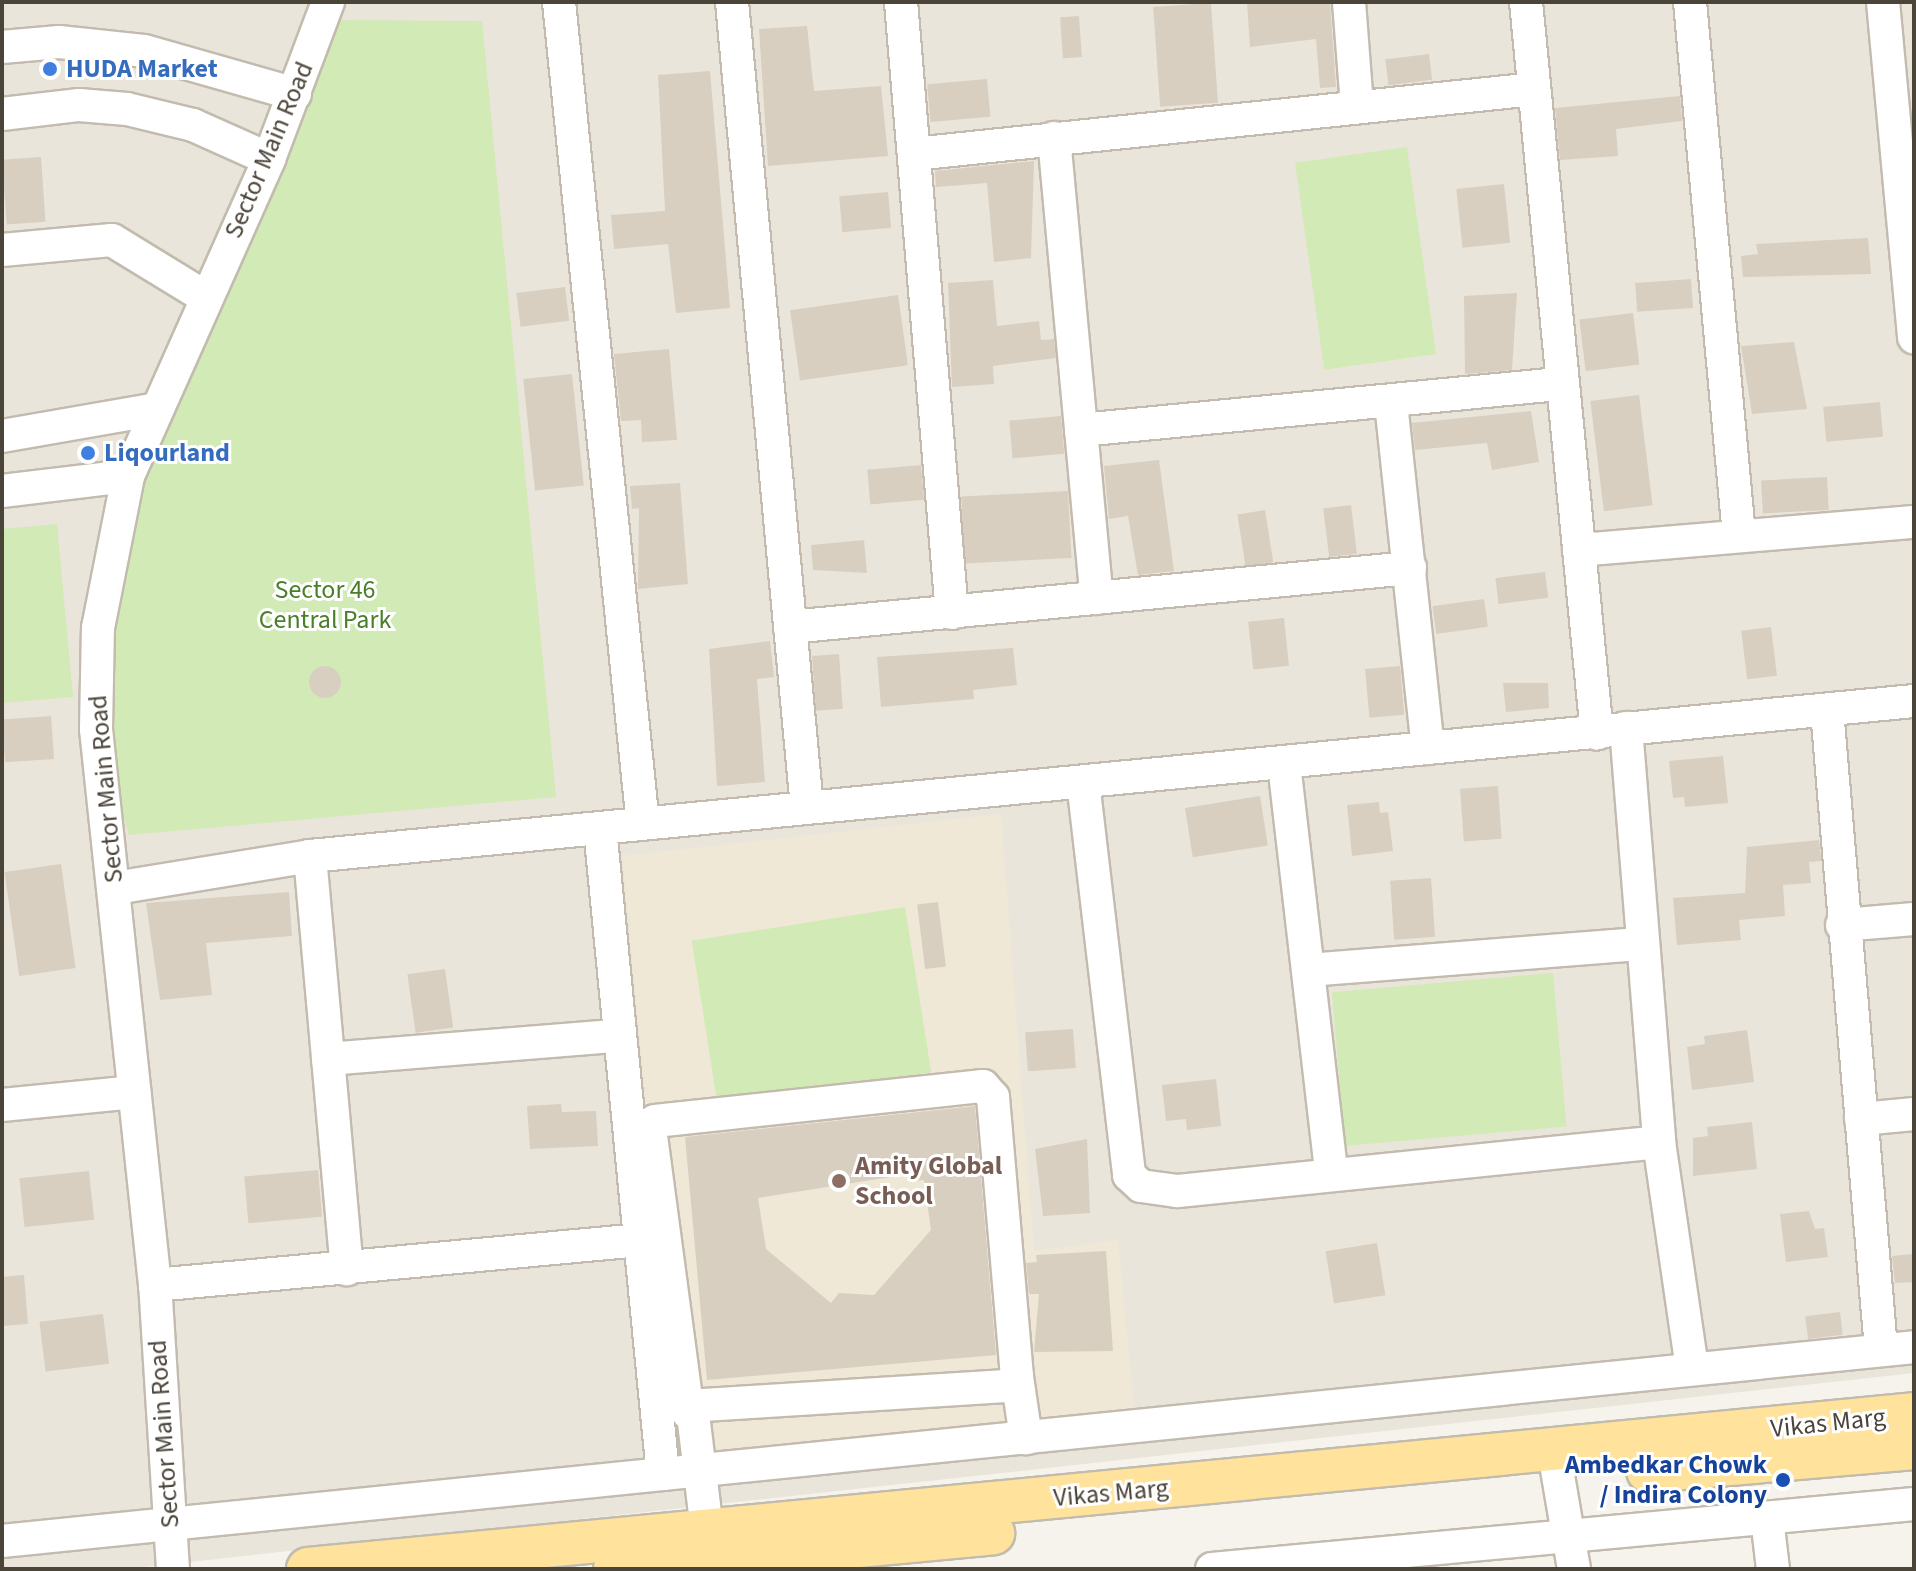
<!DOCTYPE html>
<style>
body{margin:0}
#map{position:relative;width:1916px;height:1571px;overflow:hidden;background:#f6f3ec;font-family:"Source Sans 3",sans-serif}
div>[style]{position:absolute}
.residential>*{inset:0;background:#eae5da}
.education>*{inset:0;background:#efe8d6}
.green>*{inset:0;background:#d2eab5;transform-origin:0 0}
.building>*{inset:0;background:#d8cfc1;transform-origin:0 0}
.round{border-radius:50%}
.roads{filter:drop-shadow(2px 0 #c2bbae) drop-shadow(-2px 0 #c2bbae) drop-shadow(0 2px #c2bbae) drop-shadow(0 -2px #c2bbae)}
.minor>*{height:32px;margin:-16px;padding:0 16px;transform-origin:16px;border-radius:16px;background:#fff}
.major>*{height:42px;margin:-21px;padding:0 21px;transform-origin:21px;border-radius:21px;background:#ffe39c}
.dots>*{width:22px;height:22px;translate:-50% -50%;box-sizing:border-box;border:4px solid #fff;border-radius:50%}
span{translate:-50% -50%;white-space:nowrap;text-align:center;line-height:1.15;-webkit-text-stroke:6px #fff;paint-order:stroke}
.shop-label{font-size:26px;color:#366cbe;font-weight:700}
.left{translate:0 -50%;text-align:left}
.street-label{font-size:26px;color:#4b4439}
.park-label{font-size:26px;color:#4a7f2a}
.education-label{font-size:26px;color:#785e54;font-weight:700}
.transit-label{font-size:26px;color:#164399;font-weight:700}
.right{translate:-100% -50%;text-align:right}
.frame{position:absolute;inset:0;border:4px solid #4b4439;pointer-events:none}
</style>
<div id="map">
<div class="residential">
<div style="clip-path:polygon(2px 2px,1914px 2px,1914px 1373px,125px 1569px,2px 1569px)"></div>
</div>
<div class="education">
<div style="clip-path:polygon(1001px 814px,1034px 1251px,1118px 1240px,1135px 1418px,680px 1462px,622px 856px)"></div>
</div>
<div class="green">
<div style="clip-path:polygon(340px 20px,482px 21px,556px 797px,129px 835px,108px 761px,114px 568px,139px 477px)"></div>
<div style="left:1407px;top:147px;width:209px;height:113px;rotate:82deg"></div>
<div style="clip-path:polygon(57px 524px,73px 697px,2px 703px,2px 529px)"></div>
<div style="left:905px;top:907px;width:167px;height:216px;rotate:81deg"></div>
<div style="left:1553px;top:973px;width:154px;height:222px;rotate:85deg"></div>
</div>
<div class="building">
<div style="clip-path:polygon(1247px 2px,1330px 2px,1336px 87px,1320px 88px,1316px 39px,1250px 47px)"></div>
<div style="left:1211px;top:3px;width:100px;height:58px;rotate:86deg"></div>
<div style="left:1079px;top:16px;width:41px;height:19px;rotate:86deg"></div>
<div style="clip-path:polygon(807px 26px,814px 91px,881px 86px,888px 156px,768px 166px,759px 29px)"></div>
<div style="left:1429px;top:54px;width:26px;height:44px;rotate:83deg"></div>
<div style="clip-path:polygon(710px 71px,730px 308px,676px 313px,668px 244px,614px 249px,611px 215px,665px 211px,658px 75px)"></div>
<div style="left:987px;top:79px;width:38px;height:60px;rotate:85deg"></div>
<div style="clip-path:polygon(1680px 96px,1682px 121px,1616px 129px,1618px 156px,1560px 160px,1555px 108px)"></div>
<div style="left:41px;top:157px;width:65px;height:39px;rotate:86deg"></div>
<div style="clip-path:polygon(1034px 161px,1031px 258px,994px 262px,987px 183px,936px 187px,935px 171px)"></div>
<div style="left:1504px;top:184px;width:59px;height:48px;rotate:84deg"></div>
<div style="left:888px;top:192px;width:36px;height:49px;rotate:85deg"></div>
<div style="clip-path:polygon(1868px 238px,1871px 274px,1743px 277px,1741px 256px,1758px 254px,1756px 244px)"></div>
<div style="left:1691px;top:279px;width:29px;height:56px;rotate:86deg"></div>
<div style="clip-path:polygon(993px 280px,997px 326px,1039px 321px,1041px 340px,1054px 339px,1056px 358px,993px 366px,994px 384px,952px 387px,948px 283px)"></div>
<div style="left:565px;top:287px;width:34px;height:49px;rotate:83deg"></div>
<div style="clip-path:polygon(1517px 293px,1512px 370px,1465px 374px,1464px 296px)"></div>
<div style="left:898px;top:295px;width:71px;height:109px;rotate:82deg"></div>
<div style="left:1633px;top:313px;width:52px;height:54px;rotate:83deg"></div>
<div style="clip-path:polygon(1794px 342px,1807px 409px,1752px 414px,1741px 346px)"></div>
<div style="clip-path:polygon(669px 349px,677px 440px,642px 442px,641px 420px,621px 421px,614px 354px)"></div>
<div style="left:572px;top:374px;width:112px;height:49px;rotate:84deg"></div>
<div style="left:1639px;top:395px;width:111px;height:49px;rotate:83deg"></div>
<div style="left:1880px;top:402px;width:35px;height:57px;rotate:85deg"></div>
<div style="clip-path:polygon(1531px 411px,1539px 462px,1492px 470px,1487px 443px,1415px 450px,1412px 423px)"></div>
<div style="left:1061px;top:416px;width:38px;height:52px;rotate:85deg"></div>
<div style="clip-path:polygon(1159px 460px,1174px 571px,1138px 575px,1128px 516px,1109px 519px,1104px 466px)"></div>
<div style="left:921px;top:465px;width:35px;height:54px;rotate:85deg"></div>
<div style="left:1827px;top:477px;width:33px;height:66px;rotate:87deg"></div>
<div style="clip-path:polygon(680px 483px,688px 584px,638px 589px,639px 508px,632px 509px,630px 486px)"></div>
<div style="left:1068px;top:491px;width:67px;height:107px;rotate:87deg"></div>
<div style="left:1351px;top:505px;width:49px;height:28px;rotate:83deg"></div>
<div style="left:1265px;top:510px;width:53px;height:28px;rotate:81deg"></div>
<div style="clip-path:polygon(864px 540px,867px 573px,813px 570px,811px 545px)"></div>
<div style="left:1545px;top:572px;width:26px;height:50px;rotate:83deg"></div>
<div style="left:1484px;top:599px;width:28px;height:52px;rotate:82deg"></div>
<div style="left:1284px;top:618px;width:48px;height:36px;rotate:84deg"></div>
<div style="left:1771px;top:627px;width:49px;height:30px;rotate:83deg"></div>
<div style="clip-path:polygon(770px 641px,774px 677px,757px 679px,765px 782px,717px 786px,709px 649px)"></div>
<div style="clip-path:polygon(1013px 648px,1017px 685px,973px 690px,974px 699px,881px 707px,877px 657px)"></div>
<div style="left:839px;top:654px;width:55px;height:27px;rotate:86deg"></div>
<div style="left:1400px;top:666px;width:49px;height:35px;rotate:85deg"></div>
<div class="round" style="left:309px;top:666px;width:32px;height:32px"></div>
<div style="clip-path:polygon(1503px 683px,1548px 683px,1549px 708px,1506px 712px)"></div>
<div style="left:51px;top:716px;width:43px;height:49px;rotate:86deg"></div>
<div style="clip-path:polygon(1723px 756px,1728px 803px,1685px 807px,1684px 797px,1673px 798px,1669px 761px)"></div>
<div style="left:1498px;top:786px;width:53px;height:38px;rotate:86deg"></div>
<div style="left:1260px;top:796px;width:50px;height:76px;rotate:81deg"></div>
<div style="clip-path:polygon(1379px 802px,1380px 813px,1388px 812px,1393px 851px,1352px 856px,1347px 805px)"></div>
<div style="clip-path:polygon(1819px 840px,1821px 861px,1809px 862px,1811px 883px,1783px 885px,1785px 916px,1739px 920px,1741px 940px,1677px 945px,1673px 898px,1745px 893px,1747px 847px)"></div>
<div style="left:61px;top:864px;width:105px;height:57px;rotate:82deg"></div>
<div style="left:1431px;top:878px;width:59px;height:41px;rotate:86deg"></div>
<div style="clip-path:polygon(289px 892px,292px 936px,206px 943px,212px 995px,160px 1000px,146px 903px)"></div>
<div style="left:938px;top:902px;width:65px;height:21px;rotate:83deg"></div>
<div style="left:445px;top:969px;width:59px;height:38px;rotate:82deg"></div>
<div style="left:1073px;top:1029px;width:39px;height:48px;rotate:86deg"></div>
<div style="clip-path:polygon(1747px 1030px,1754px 1082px,1692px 1090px,1687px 1047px,1705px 1044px,1704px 1036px)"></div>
<div style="clip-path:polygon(1216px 1079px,1221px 1126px,1187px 1130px,1186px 1119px,1166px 1121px,1162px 1085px)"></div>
<div style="clip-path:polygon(561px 1104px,562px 1112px,596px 1111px,598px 1146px,530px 1149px,527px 1106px)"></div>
<div style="clip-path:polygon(evenodd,975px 1106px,996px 1355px,707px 1380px,685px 1137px,975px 1106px,910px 1174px,910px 1181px,924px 1180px,931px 1230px,874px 1295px,839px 1293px,831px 1303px,766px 1249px,758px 1198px,910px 1174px)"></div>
<div style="clip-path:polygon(1752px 1122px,1757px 1169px,1693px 1176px,1693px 1138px,1708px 1136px,1707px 1127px)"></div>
<div style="clip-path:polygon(1087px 1139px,1090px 1213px,1043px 1216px,1035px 1149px)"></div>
<div style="left:318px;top:1170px;width:47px;height:74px;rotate:85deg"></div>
<div style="left:89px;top:1171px;width:49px;height:70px;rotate:84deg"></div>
<div style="clip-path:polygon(1809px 1211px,1815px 1229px,1824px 1228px,1828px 1257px,1786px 1262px,1780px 1214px)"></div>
<div style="left:1377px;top:1243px;width:53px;height:52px;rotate:81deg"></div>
<div style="clip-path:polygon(1106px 1251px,1113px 1351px,1034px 1352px,1039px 1294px,1029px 1294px,1026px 1263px,1037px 1262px,1036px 1255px)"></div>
<div style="clip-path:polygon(1914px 1254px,1914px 1282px,1895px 1283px,1892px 1256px)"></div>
<div style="clip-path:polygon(24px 1275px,28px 1324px,2px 1326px,2px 1277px)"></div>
<div style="left:1840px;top:1312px;width:23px;height:35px;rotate:83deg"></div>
<div style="left:103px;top:1314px;width:50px;height:64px;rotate:83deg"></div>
</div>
<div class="roads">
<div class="minor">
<div style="left:559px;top:2px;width:826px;rotate:84.17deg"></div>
<div style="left:732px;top:2px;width:809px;rotate:84.68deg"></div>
<div style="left:901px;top:2px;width:613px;rotate:85.23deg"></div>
<div style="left:1349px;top:2px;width:105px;rotate:85.6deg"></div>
<div style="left:1526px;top:2px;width:735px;rotate:84.46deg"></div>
<div style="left:1690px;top:2px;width:535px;rotate:84.75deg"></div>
<div style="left:1883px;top:2px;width:337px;rotate:84.7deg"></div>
<div style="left:2px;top:47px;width:57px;rotate:-5deg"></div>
<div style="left:59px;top:42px;width:85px;rotate:6deg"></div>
<div style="left:144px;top:51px;width:157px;rotate:15.9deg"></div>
<div style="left:2px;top:114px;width:78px;rotate:-6.7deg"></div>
<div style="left:79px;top:105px;width:48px;rotate:4.8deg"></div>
<div style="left:127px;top:109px;width:68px;rotate:13.6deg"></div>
<div style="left:193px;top:125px;width:83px;rotate:24.1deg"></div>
<div style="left:1054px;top:138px;width:462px;rotate:84.7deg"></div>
<div style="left:914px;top:154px;width:623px;rotate:-5.98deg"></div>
<div style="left:2px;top:250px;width:110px;rotate:-5.2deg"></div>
<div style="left:112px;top:240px;width:109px;rotate:31.5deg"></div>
<div style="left:1391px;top:403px;width:347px;rotate:83.9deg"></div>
<div style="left:1081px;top:430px;width:484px;rotate:-5.5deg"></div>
<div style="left:2px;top:436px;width:156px;rotate:-9.9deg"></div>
<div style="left:2px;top:491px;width:127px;rotate:-6.8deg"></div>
<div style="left:1579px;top:550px;width:336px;rotate:-4.8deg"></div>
<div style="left:790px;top:627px;width:623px;rotate:-5.44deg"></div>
<div style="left:1827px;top:710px;width:641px;rotate:85.17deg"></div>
<div style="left:1626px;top:728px;width:415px;rotate:85.4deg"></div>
<div style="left:1659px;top:1142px;width:229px;rotate:81.7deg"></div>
<div style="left:1284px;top:764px;width:411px;rotate:83.4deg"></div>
<div style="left:1083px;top:782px;width:396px;rotate:83.3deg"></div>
<div style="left:1129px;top:1175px;width:16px;rotate:43deg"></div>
<div style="left:1141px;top:1186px;width:37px;rotate:8deg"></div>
<div style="left:1178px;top:1191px;width:483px;rotate:-5.8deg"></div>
<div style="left:600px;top:828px;width:649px;rotate:84.43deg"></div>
<div style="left:310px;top:856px;width:415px;rotate:84.9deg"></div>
<div style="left:115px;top:888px;width:198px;rotate:-9.3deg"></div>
<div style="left:310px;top:856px;width:1611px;rotate:-5.52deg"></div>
<div style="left:1842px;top:925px;width:72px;rotate:-4.8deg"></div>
<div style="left:1308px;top:970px;width:332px;rotate:-4.5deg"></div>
<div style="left:328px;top:1059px;width:289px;rotate:-4.6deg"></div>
<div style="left:2px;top:1105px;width:133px;rotate:-5.6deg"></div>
<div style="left:1861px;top:1119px;width:53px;rotate:-5.4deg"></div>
<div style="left:155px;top:1285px;width:483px;rotate:-5.3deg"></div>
<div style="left:1017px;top:1377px;width:62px;rotate:81.6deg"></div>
<div style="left:688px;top:1413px;width:286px;rotate:-97.6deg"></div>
<div style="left:650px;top:1130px;width:10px;rotate:-61deg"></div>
<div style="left:655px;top:1121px;width:330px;rotate:-6.1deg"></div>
<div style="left:983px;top:1086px;width:15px;rotate:48deg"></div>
<div style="left:993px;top:1097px;width:281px;rotate:85.1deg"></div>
<div style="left:1017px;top:1377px;width:14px;rotate:141deg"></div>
<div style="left:1006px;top:1386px;width:315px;rotate:176.4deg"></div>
<div style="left:692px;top:1406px;width:125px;rotate:83.1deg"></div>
<div style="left:1554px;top:1452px;width:119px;rotate:80.3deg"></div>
<div style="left:1767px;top:1518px;width:51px;rotate:83.3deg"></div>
<div style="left:2px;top:1541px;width:1922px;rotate:-5.79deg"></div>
<div style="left:173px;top:1569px;width:285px;rotate:-93.6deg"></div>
<div style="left:155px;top:1285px;width:559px;rotate:-96.06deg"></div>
<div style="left:96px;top:729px;width:101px;rotate:-88.9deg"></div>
<div style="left:98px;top:628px;width:155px;rotate:-78.8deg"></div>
<div style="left:128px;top:476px;width:347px;rotate:-66deg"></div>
<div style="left:269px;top:159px;width:168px;rotate:-69.4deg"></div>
<div style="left:1212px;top:1569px;width:705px;rotate:-5.29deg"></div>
</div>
<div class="major">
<div style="left:1648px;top:1471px;width:267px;rotate:-4.9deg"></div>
<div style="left:308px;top:1569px;width:1613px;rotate:-5.51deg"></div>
<div style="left:615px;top:1569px;width:380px;rotate:-5.4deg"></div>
</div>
</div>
<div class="dots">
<div style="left:50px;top:69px;background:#3f7fe0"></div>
<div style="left:88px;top:453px;background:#3f7fe0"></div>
<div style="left:839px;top:1181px;background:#8d6e63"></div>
<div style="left:1783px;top:1480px;background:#1a4fb4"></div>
</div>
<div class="shop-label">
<span class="left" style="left:66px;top:69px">HUDA Market</span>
<span class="left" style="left:104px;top:453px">Liqourland</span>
</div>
<div class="street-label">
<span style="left:269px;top:150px;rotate:-67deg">Sector Main Road</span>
<span style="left:106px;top:789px;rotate:-95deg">Sector Main Road</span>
<span style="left:1828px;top:1423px;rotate:-6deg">Vikas Marg</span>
<span style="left:164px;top:1434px;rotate:-94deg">Sector Main Road</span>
<span style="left:1111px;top:1493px;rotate:-5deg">Vikas Marg</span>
</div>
<div class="park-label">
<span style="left:325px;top:605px">Sector 46<br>Central Park</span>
</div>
<div class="education-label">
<span class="left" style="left:855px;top:1181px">Amity Global<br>School</span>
</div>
<div class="transit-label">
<span class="right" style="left:1767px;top:1480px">Ambedkar Chowk<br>/ Indira Colony</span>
</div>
<div class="frame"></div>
</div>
